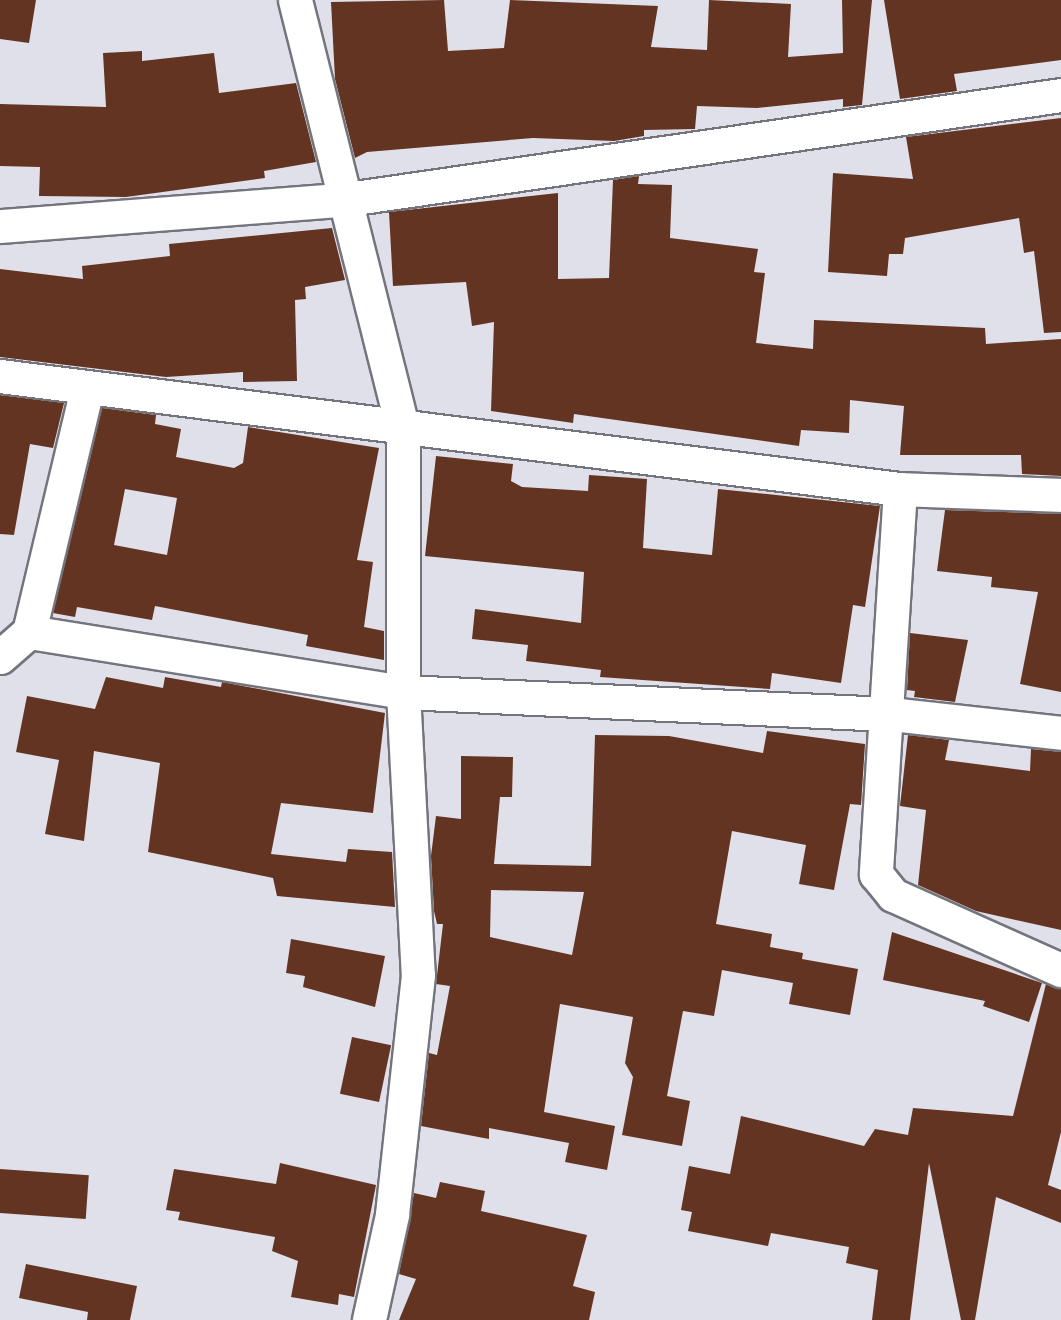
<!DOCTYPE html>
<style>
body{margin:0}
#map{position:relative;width:1061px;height:1320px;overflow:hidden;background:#e0e0eb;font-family:"Playfair Display",serif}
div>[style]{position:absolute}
.building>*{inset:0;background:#633422;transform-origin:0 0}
.roads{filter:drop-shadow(2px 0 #74747d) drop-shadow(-2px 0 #74747d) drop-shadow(0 2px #74747d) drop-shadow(0 -2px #74747d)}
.minor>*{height:33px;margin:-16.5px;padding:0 16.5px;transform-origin:16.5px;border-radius:16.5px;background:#fff}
span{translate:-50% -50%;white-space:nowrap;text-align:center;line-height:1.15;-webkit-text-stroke:7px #fff;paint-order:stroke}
</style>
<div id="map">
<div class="building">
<div style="clip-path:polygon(0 0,36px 0,29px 43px,0 39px)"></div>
<div style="clip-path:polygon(444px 0,448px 51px,504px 48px,510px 0,658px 6px,651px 47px,707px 50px,709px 0,791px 4px,788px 57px,843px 53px,842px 0,872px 0,862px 105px,843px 107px,843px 99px,757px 108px,697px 106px,695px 129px,644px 130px,644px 136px,614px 141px,533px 138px,367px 152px,355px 158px,335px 79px,331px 2px)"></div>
<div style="clip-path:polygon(884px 0,1061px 0,1061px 60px,954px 74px,957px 91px,900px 99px)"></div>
<div style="clip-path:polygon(142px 51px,142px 61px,214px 53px,219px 93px,296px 83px,316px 162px,264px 171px,265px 178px,126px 197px,39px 196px,40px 167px,0 166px,0 104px,106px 107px,103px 53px)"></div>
<div style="clip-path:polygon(1061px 118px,1061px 332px,1044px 333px,1034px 251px,1024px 253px,1019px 218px,905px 238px,903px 254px,889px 254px,887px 276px,828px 272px,833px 173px,913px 179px,906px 137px)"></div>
<div style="clip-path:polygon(639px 176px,638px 184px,672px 185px,670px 238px,758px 249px,754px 272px,765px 273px,756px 343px,813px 349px,814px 320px,985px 328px,986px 344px,1061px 339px,1061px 476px,1022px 474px,1021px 455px,900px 455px,904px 406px,850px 400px,849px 433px,801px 430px,799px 446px,574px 414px,573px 423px,491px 411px,494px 322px,472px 326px,466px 282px,393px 286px,389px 212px,558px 193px,558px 279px,609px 278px,613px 180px)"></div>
<div style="clip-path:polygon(332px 228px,345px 280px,305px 287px,306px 299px,295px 300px,297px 381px,243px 382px,243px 372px,166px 377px,0 357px,0 269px,83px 279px,82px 266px,170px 256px,169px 244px)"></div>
<div style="clip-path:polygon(0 395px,64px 403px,53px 448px,30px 444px,14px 535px,0 534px)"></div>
<div style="clip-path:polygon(evenodd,102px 408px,156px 415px,155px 424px,181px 429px,176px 457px,234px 468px,243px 463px,248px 427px,379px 448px,357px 560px,373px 562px,364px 627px,384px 631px,384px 660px,306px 646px,308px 635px,155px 606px,152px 620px,77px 607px,75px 617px,53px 613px,102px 408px,125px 489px,177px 498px,167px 555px,114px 545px,125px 489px)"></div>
<div style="clip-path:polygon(436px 456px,513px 464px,511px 481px,522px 487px,588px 491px,589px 475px,647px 479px,643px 548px,712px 555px,718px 489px,880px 506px,865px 607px,853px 605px,841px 683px,772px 673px,770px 689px,600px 677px,601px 670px,526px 661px,528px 645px,472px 639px,475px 609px,581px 623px,584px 572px,425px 556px)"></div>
<div style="clip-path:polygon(945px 510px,1061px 514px,1061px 692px,1020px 684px,1038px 592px,991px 587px,992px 577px,937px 571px)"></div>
<div style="clip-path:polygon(910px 633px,968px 640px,955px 702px,914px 697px,915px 691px,907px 690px)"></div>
<div style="clip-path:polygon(106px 677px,163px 688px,165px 677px,221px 687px,222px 682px,385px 713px,373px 813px,281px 803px,271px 854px,346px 862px,348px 849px,392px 852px,395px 907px,277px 896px,273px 878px,148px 852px,160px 763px,94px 751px,84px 841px,45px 834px,59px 760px,16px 752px,27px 696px,95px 709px)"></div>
<div style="clip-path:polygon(evenodd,767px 731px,865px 744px,861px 805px,850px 804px,834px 890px,799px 884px,806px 845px,732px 831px,716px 924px,772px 934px,770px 947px,803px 953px,802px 959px,858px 969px,850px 1015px,789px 1004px,793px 983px,722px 970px,714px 1016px,683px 1011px,667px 1096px,690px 1101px,682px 1146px,622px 1135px,633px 1077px,625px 1063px,633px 1017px,560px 1004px,544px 1112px,615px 1126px,607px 1170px,565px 1162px,569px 1143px,489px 1128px,489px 1139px,421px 1126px,429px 1053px,437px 1055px,450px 986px,436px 984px,443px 924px,437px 924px,434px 911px,431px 856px,436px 816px,461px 819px,461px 756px,513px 757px,512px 797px,500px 797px,494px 864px,591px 866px,595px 735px,669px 736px,763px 753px,767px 731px,491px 890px,584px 892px,572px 955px,490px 937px,491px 890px)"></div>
<div style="clip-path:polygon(908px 735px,949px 740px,945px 760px,1030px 771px,1031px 749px,1061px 752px,1061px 930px,976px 911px,918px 885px,926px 810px,900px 806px)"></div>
<div style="clip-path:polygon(892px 932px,1042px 983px,1029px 1022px,983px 1006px,985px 1001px,883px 980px)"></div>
<div style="clip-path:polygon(291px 939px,385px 956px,375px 1007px,303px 987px,305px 976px,286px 973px)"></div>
<div style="clip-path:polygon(1046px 984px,1061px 989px,1061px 1132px,1048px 1185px,1061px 1190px,1061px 1223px,996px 1197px,975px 1320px,961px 1320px,929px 1163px,910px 1320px,872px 1320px,878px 1270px,846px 1263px,849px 1247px,771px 1233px,768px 1246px,688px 1231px,692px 1212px,681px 1210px,689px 1166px,730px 1174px,741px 1116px,864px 1146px,875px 1129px,908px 1135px,913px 1108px,1013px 1116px)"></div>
<div style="left:352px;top:1037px;width:40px;height:58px;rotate:12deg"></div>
<div style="clip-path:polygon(280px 1163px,376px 1185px,354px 1297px,339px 1294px,338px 1305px,291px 1297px,298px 1261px,272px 1251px,275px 1237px,178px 1220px,180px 1212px,166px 1210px,174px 1169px,276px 1184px)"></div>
<div style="left:0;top:1169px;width:89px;height:44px;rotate:4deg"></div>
<div style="clip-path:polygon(440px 1182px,485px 1191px,481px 1211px,587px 1235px,573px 1286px,595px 1292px,589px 1320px,399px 1320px,416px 1279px,399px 1274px,414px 1193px,436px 1198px)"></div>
<div style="clip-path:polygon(26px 1264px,137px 1286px,130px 1320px,87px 1320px,88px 1312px,19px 1298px)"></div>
</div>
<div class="roads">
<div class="minor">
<div style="left:295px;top:0;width:443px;rotate:75.9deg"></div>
<div style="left:403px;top:430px;width:262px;rotate:90deg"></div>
<div style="left:403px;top:692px;width:283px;rotate:87deg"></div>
<div style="left:418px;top:975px;width:241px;rotate:96.2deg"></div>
<div style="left:392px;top:1215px;width:107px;rotate:102.4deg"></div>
<div style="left:0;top:226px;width:349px;rotate:-4.4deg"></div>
<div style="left:348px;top:199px;width:721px;rotate:-8.3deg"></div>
<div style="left:0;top:376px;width:907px;rotate:7.16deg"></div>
<div style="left:900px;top:489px;width:161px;rotate:2.1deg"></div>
<div style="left:900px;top:489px;width:386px;rotate:93.6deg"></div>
<div style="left:876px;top:874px;width:27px;rotate:51deg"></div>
<div style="left:893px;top:895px;width:184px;rotate:24.1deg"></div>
<div style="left:29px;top:632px;width:379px;rotate:9.1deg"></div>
<div style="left:403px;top:692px;width:487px;rotate:2.6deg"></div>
<div style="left:890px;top:714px;width:172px;rotate:6.3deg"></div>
<div style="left:0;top:657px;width:38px;rotate:-41deg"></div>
<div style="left:29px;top:632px;width:251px;rotate:-76.6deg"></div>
</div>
</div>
</div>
